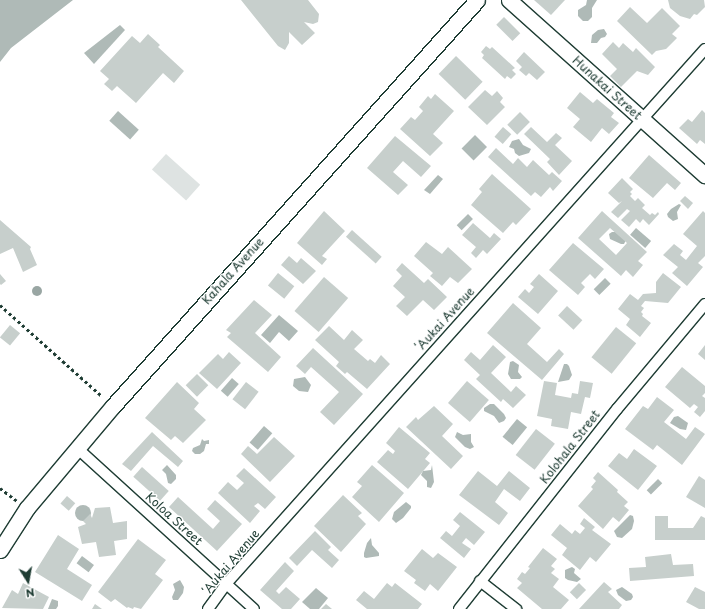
<!DOCTYPE html>
<meta charset="utf-8">
<style>
body{margin:0}
#map{position:relative;width:705px;height:609px;overflow:hidden;background:#fff;font-family:"Playpen Sans",sans-serif}
div>[style]{position:absolute}
.green>*{inset:0;background:#dee3e2;transform-origin:0 0}
.water>*{inset:0;background:#afbab7;transform-origin:0 0}
.round{border-radius:50%}
.building>*{inset:0;background:#c7cfcc;transform-origin:0 0}
.path>*{height:2.5px;margin-top:-1.25px;transform-origin:0;background:repeating-linear-gradient(90deg,#1f3d34 0 3px,transparent 0 6px)}
.roads{filter:drop-shadow(1px 0 #1f3d34) drop-shadow(-1px 0 #1f3d34) drop-shadow(0 1px #1f3d34) drop-shadow(0 -1px #1f3d34)}
.street>*{height:10px;margin:-5px;padding:0 5px;transform-origin:5px;border-radius:5px;background:#fff}
.secondary>*{height:15px;margin:-7.5px;padding:0 7.5px;transform-origin:7.5px;border-radius:7.5px;background:#fff}
.trees>*{width:10px;height:10px;margin:-5px;border-radius:50%;background:#99a6a3}
span{translate:-50% -50%;white-space:nowrap;text-align:center;line-height:1.15;-webkit-text-stroke:3px #fff;paint-order:stroke}
.street-label{font-size:12px;color:#1f3d34}
.north{position:absolute;left:8px;top:561px;width:40px;height:40px;-webkit-text-stroke:3px #fff;paint-order:stroke;rotate:169deg;font-size:11px;font-weight:700;line-height:16px;text-align:center;color:#1f3d34}
.north::after{content:'';display:block;margin:auto;width:14px;height:18px;background:#1f3d34;clip-path:polygon(50% 0,100% 100%,50% 72%,0 100%)}
</style>
<div id="map">
<div class="green">
<div style="left:166px;top:154px;width:46px;height:21px;rotate:42deg"></div>
</div>
<div class="water">
<div style="clip-path:polygon(0 0,73px 0,11px 48px,0 62px)"></div>
<div style="clip-path:polygon(587px 0,597px 0,592px 8px,592px 17px,588px 21px,583px 21px,578px 16px,578px 10px,586px 5px)"></div>
<div style="clip-path:polygon(120px 25px,125px 30px,94px 64px,84px 53px)"></div>
<div style="clip-path:polygon(604px 29px,607px 34px,605px 37px,601px 38px,597px 43px,591px 43px,592px 35px,598px 30px)"></div>
<div style="left:118px;top:111px;width:28px;height:13px;rotate:42deg"></div>
<div style="left:475px;top:135px;width:17px;height:19px;rotate:45deg"></div>
<div style="clip-path:polygon(519px 139px,523px 145px,531px 149px,529px 153px,519px 156px,515px 153px,514px 149px,509px 147px,512px 141px)"></div>
<div style="clip-path:polygon(438px 175px,443px 179px,430px 194px,424px 190px)"></div>
<div style="clip-path:polygon(679px 204px,681px 205px,677px 212px,678px 219px,673px 221px,668px 217px,667px 214px,671px 209px)"></div>
<div style="left:468px;top:214px;width:7px;height:16px;rotate:45deg"></div>
<div style="left:636px;top:228px;width:20px;height:9px;rotate:41deg"></div>
<div style="clip-path:polygon(612px 232px,616px 232px,626px 240px,624px 244px,621px 244px,610px 239px,609px 234px)"></div>
<div style="left:605px;top:278px;width:8px;height:16px;rotate:45deg"></div>
<div style="clip-path:polygon(279px 315px,298px 331px,289px 341px,279px 332px,270px 343px,261px 335px)"></div>
<div style="clip-path:polygon(513px 361px,519px 365px,518px 372px,522px 377px,520px 379px,511px 379px,508px 374px,510px 362px)"></div>
<div style="clip-path:polygon(564px 364px,567px 364px,569px 366px,572px 375px,569px 380px,558px 382px)"></div>
<div style="clip-path:polygon(305px 377px,311px 385px,308px 392px,299px 391px,293px 386px,294px 379px)"></div>
<div style="left:232px;top:378px;width:9px;height:17px;rotate:41deg"></div>
<div style="clip-path:polygon(490px 404px,494px 404px,504px 414px,506px 418px,504px 421px,499px 423px,494px 416px,484px 411px,484px 408px)"></div>
<div style="clip-path:polygon(678px 416px,688px 423px,686px 430px,680px 429px,670px 423px,674px 417px)"></div>
<div style="left:517px;top:419px;width:13px;height:23px;rotate:39deg"></div>
<div style="left:264px;top:426px;width:11px;height:22px;rotate:41deg"></div>
<div style="clip-path:polygon(457px 432px,463px 435px,471px 434px,471px 442px,474px 447px,470px 449px,465px 447px,455px 437px)"></div>
<div style="clip-path:polygon(202px 439px,204px 441px,209px 440px,209px 444px,206px 444px,204px 451px,200px 454px,195px 454px,192px 451px,193px 448px,200px 445px)"></div>
<div style="clip-path:polygon(167px 465px,176px 475px,176px 479px,171px 484px,168px 483px,166px 474px,162px 470px)"></div>
<div style="clip-path:polygon(432px 465px,434px 482px,431px 488px,427px 487px,427px 481px,421px 475px,423px 471px,431px 470px)"></div>
<div style="left:658px;top:479px;width:6px;height:16px;rotate:45deg"></div>
<div style="clip-path:polygon(406px 502px,411px 506px,411px 508px,403px 518px,396px 523px,392px 519px,394px 512px)"></div>
<div class="round" style="left:75px;top:505px;width:16px;height:16px"></div>
<div style="clip-path:polygon(630px 515px,633px 516px,634px 521px,632px 529px,622px 538px,617px 537px,614px 531px)"></div>
<div style="clip-path:polygon(371px 538px,372px 545px,379px 553px,379px 556px,366px 558px,364px 557px,364px 553px,367px 543px)"></div>
<div style="left:82px;top:556px;width:15px;height:9px;rotate:37deg"></div>
<div style="clip-path:polygon(572px 567px,575px 569px,574px 573px,581px 579px,577px 582px,568px 580px,565px 578px,565px 570px)"></div>
<div style="clip-path:polygon(180px 580px,184px 587px,183px 593px,178px 600px,173px 600px,172px 597px,175px 590px,173px 584px)"></div>
<div style="clip-path:polygon(622px 587px,632px 594px,633px 597px,631px 600px,626px 601px,618px 595px,616px 590px)"></div>
<div style="clip-path:polygon(316px 588px,328px 598px,319px 609px,310px 609px,302px 602px)"></div>
<div style="clip-path:polygon(52px 599px,58px 601px,58px 606px,56px 609px,48px 609px)"></div>
</div>
<div class="building">
<div style="clip-path:polygon(241px 0,308px 0,319px 14px,318px 22px,313px 24px,304px 22px,315px 33px,302px 45px,289px 32px,289px 43px,285px 50px,278px 46px)"></div>
<div style="clip-path:polygon(534px 0,565px 0,551px 15px)"></div>
<div style="clip-path:polygon(668px 0,704px 0,705px 7px,697px 15px,694px 14px,690px 19px,680px 16px,670px 8px)"></div>
<div style="clip-path:polygon(630px 7px,647px 23px,662px 8px,680px 26px,672px 34px,677px 38px,666px 49px,656px 51px,652px 55px,617px 21px)"></div>
<div style="left:504px;top:17px;width:23px;height:11px;rotate:45deg"></div>
<div style="clip-path:polygon(148px 34px,160px 45px,158px 47px,184px 71px,174px 83px,163px 73px,136px 103px,117px 86px,112px 91px,104px 84px,109px 79px,100px 71px,132px 36px,140px 43px)"></div>
<div style="clip-path:polygon(613px 42px,619px 48px,623px 43px,633px 52px,636px 48px,655px 67px,648px 75px,637px 71px,621px 87px,610px 76px,617px 69px,602px 54px)"></div>
<div style="clip-path:polygon(486px 46px,490px 49px,492px 47px,515px 68px,512px 70px,516px 74px,511px 79px,507px 76px,505px 79px,482px 58px,484px 55px,481px 52px)"></div>
<div style="clip-path:polygon(524px 52px,545px 72px,537px 80px,529px 73px,526px 76px,519px 70px,522px 67px,516px 61px)"></div>
<div style="left:456px;top:56px;width:37px;height:25px;rotate:44deg"></div>
<div style="clip-path:polygon(485px 90px,492px 96px,497px 91px,503px 98px,500px 102px,505px 107px,487px 125px,468px 107px)"></div>
<div style="clip-path:polygon(580px 92px,593px 103px,597px 99px,614px 113px,611px 117px,619px 123px,609px 134px,602px 128px,591px 142px,573px 127px,580px 119px,567px 108px)"></div>
<div style="clip-path:polygon(435px 94px,454px 111px,433px 134px,443px 143px,430px 156px,400px 129px,411px 117px,415px 120px,423px 111px,419px 107px,428px 96px,431px 99px)"></div>
<div style="clip-path:polygon(702px 110px,705px 113px,705px 144px,700px 140px,697px 144px,679px 128px,688px 119px,692px 122px)"></div>
<div style="left:520px;top:112px;width:14px;height:18px;rotate:45deg"></div>
<div style="left:503px;top:127px;width:11px;height:13px;rotate:41deg"></div>
<div style="clip-path:polygon(531px 127px,547px 142px,556px 133px,562px 138px,555px 145px,572px 161px,559px 175px,547px 162px,550px 159px,524px 134px)"></div>
<div style="clip-path:polygon(395px 136px,431px 166px,421px 177px,403px 161px,393px 172px,408px 185px,398px 195px,367px 168px)"></div>
<div style="clip-path:polygon(496px 148px,513px 164px,518px 158px,527px 167px,533px 160px,549px 175px,552px 172px,562px 181px,553px 191px,550px 187px,541px 197px,535px 192px,531px 196px,488px 157px)"></div>
<div style="clip-path:polygon(649px 155px,681px 183px,675px 190px,667px 183px,653px 198px,629px 178px)"></div>
<div style="clip-path:polygon(492px 174px,531px 209px,516px 225px,513px 222px,503px 233px,471px 205px,482px 192px,479px 189px)"></div>
<div style="clip-path:polygon(622px 178px,633px 189px,630px 192px,632px 194px,630px 196px,635px 201px,638px 198px,645px 205px,642px 208px,650px 215px,652px 213px,655px 215px,658px 212px,659px 214px,649px 225px,643px 219px,640px 223px,636px 219px,629px 227px,621px 220px,630px 211px,627px 209px,618px 218px,611px 212px,622px 201px,619px 203px,608px 193px)"></div>
<div style="clip-path:polygon(685px 196px,693px 203px,688px 209px,680px 201px)"></div>
<div style="clip-path:polygon(324px 211px,345px 231px,322px 256px,327px 259px,322px 265px,297px 243px)"></div>
<div style="clip-path:polygon(evenodd,602px 211px,647px 252px,638px 261px,643px 265px,633px 277px,626px 270px,621px 276px,578px 238px,602px 211px,610px 228px,627px 243px,616px 255px,599px 239px,610px 228px)"></div>
<div style="clip-path:polygon(703px 211px,705px 213px,705px 256px,698px 263px,703px 267px,687px 286px,672px 273px,678px 267px,663px 255px,674px 244px,683px 251px,680px 255px,686px 260px,697px 246px,683px 234px)"></div>
<div style="clip-path:polygon(0 220px,31px 247px,30px 249px,37px 265px,23px 272px,13px 248px,0 254px)"></div>
<div style="clip-path:polygon(473px 223px,490px 238px,494px 233px,501px 239px,487px 254px,483px 250px,476px 258px,471px 253px,476px 247px,462px 235px)"></div>
<div style="left:352px;top:230px;width:40px;height:9px;rotate:42deg"></div>
<div style="clip-path:polygon(426px 242px,442px 254px,448px 247px,472px 269px,458px 283px,450px 277px,442px 286px,430px 276px,433px 273px,414px 256px)"></div>
<div style="clip-path:polygon(573px 243px,604px 269px,595px 279px,590px 274px,581px 283px,585px 287px,578px 295px,549px 270px)"></div>
<div style="clip-path:polygon(289px 256px,297px 263px,301px 258px,316px 271px,303px 284px,281px 265px)"></div>
<div style="clip-path:polygon(402px 263px,424px 283px,428px 279px,447px 297px,434px 310px,423px 300px,407px 316px,396px 306px,405px 297px,393px 286px,402px 276px,396px 270px)"></div>
<div style="left:278px;top:273px;width:21px;height:16px;rotate:39deg"></div>
<div style="clip-path:polygon(663px 273px,681px 287px,668px 303px,645px 301px,641px 306px,644px 308px,641px 312px,643px 314px,642px 316px,651px 323px,640px 337px,626px 325px,630px 319px,618px 309px,630px 294px,638px 300px,643px 294px,656px 293px,656px 282px)"></div>
<div style="clip-path:polygon(0 274px,6px 281px,1px 285px,0 284px)"></div>
<div style="clip-path:polygon(539px 274px,558px 291px,538px 314px,518px 297px,525px 289px,529px 293px,534px 287px,530px 284px)"></div>
<div style="left:324px;top:277px;width:32px;height:45px;rotate:41deg"></div>
<div style="clip-path:polygon(254px 300px,272px 315px,255px 333px,281px 357px,268px 372px,227px 337px,231px 333px,226px 330px)"></div>
<div style="clip-path:polygon(513px 303px,541px 328px,527px 344px,547px 362px,559px 349px,564px 354px,542px 380px,487px 333px)"></div>
<div style="left:567px;top:306px;width:21px;height:13px;rotate:43deg"></div>
<div style="left:10px;top:325px;width:13px;height:16px;rotate:39deg"></div>
<div style="clip-path:polygon(329px 326px,344px 340px,352px 330px,363px 340px,354px 349px,368px 361px,370px 359px,375px 363px,381px 355px,390px 364px,367px 389px,347px 372px,345px 374px,336px 366px,339px 362px,315px 340px)"></div>
<div style="left:616px;top:327px;width:26px;height:39px;rotate:39deg"></div>
<div style="clip-path:polygon(493px 345px,506px 357px,491px 373px,511px 392px,516px 386px,526px 395px,513px 408px,503px 399px,501px 402px,476px 379px,480px 375px,464px 360px,471px 352px,480px 360px)"></div>
<div style="clip-path:polygon(705px 345px,705px 360px,698px 354px)"></div>
<div style="clip-path:polygon(313px 348px,363px 394px,334px 425px,320px 412px,339px 392px,311px 367px,305px 374px,296px 366px)"></div>
<div style="clip-path:polygon(229px 352px,241px 363px,217px 389px,199px 373px,218px 354px,223px 359px)"></div>
<div style="clip-path:polygon(682px 367px,705px 386px,705px 393px,702px 396px,705px 398px,705px 411px,700px 417px,694px 412px,698px 407px,694px 404px,690px 408px,665px 387px)"></div>
<div style="left:197px;top:374px;width:16px;height:16px;rotate:45deg"></div>
<div style="left:467px;top:381px;width:29px;height:29px;rotate:41deg"></div>
<div style="clip-path:polygon(544px 381px,557px 383px,555px 395px,571px 398px,572px 393px,578px 394px,580px 381px,593px 383px,590px 398px,585px 397px,581px 414px,571px 412px,568px 429px,551px 426px,552px 419px,537px 416px)"></div>
<div style="clip-path:polygon(177px 382px,199px 403px,194px 409px,206px 420px,183px 443px,175px 436px,171px 440px,145px 418px)"></div>
<div style="left:246px;top:382px;width:16px;height:22px;rotate:38deg"></div>
<div style="clip-path:polygon(657px 397px,674px 410px,664px 422px,686px 439px,695px 427px,705px 434px,682px 465px,657px 445px,653px 450px,625px 429px,643px 406px,648px 409px)"></div>
<div style="clip-path:polygon(434px 406px,453px 424px,442px 436px,463px 456px,451px 469px,406px 427px,416px 417px,418px 420px)"></div>
<div style="clip-path:polygon(399px 427px,430px 453px,425px 459px,430px 463px,408px 489px,377px 462px,388px 450px,393px 454px,395px 451px,386px 443px)"></div>
<div style="left:536px;top:429px;width:24px;height:33px;rotate:38deg"></div>
<div style="clip-path:polygon(152px 432px,183px 461px,178px 467px,153px 446px,131px 471px,122px 464px)"></div>
<div style="clip-path:polygon(274px 437px,295px 456px,270px 482px,241px 454px,248px 446px,257px 454px)"></div>
<div style="clip-path:polygon(634px 449px,657px 466px,638px 490px,608px 466px,619px 453px,627px 459px)"></div>
<div style="clip-path:polygon(372px 465px,404px 493px,379px 522px,352px 497px,362px 486px,357px 482px)"></div>
<div style="left:142px;top:467px;width:36px;height:13px;rotate:42deg"></div>
<div style="clip-path:polygon(244px 468px,276px 497px,265px 509px,258px 503px,254px 506px,260px 511px,250px 523px,218px 493px,228px 482px,237px 490px,244px 483px,236px 476px)"></div>
<div style="clip-path:polygon(478px 471px,497px 486px,509px 471px,530px 488px,520px 501px,504px 489px,495px 502px,508px 513px,499px 525px,459px 495px)"></div>
<div style="clip-path:polygon(598px 472px,618px 490px,617px 492px,628px 502px,624px 506px,629px 510px,619px 522px,613px 517px,603px 529px,578px 506px,593px 489px,591px 487px,596px 481px,593px 478px)"></div>
<div style="clip-path:polygon(699px 476px,705px 480px,705px 508px,686px 497px)"></div>
<div style="clip-path:polygon(343px 495px,362px 513px,358px 516px,366px 524px,341px 552px,314px 526px)"></div>
<div style="left:67px;top:496px;width:11px;height:10px;rotate:41deg"></div>
<div style="clip-path:polygon(178px 497px,213px 529px,220px 521px,207px 509px,215px 500px,242px 524px,217px 551px,169px 507px)"></div>
<div style="clip-path:polygon(110px 507px,113px 523px,127px 521px,127px 539px,114px 541px,116px 555px,99px 557px,96px 542px,82px 544px,78px 527px,86px 524px,83px 521px,90px 514px,92px 518px,95px 508px)"></div>
<div style="clip-path:polygon(460px 512px,485px 532px,474px 545px,466px 538px,462px 543px,471px 549px,464px 558px,440px 538px,446px 531px,452px 536px,460px 526px,453px 520px)"></div>
<div style="clip-path:polygon(655px 516px,668px 516px,668px 528px,693px 528px,701px 516px,705px 518px,705px 540px,655px 540px)"></div>
<div style="clip-path:polygon(584px 518px,595px 527px,592px 530px,611px 544px,596px 562px,590px 557px,580px 570px,562px 555px,567px 548px,551px 535px,560px 524px,572px 534px,575px 530px,580px 534px,585px 528px,580px 524px)"></div>
<div style="clip-path:polygon(315px 531px,331px 547px,328px 550px,339px 560px,332px 568px,312px 550px,297px 566px,289px 558px)"></div>
<div style="clip-path:polygon(58px 535px,79px 549px,67px 569px,92px 585px,82px 601px,35px 572px)"></div>
<div style="clip-path:polygon(138px 539px,166px 560px,155px 574px,163px 580px,141px 609px,134px 607px,133px 609px,128px 607px,127px 608px,115px 599px,111px 602px,98px 592px)"></div>
<div style="clip-path:polygon(543px 548px,557px 559px,551px 566px,555px 569px,551px 573px,559px 579px,553px 587px,569px 600px,561px 609px,542px 609px,517px 588px,522px 583px,517px 579px,522px 572px,525px 574px,530px 568px,528px 567px)"></div>
<div style="clip-path:polygon(422px 549px,433px 558px,438px 553px,457px 567px,438px 591px,430px 584px,425px 591px,414px 583px,416px 580px,404px 571px)"></div>
<div style="clip-path:polygon(671px 554px,673px 565px,693px 564px,694px 576px,630px 581px,629px 568px,646px 567px,645px 557px)"></div>
<div style="clip-path:polygon(285px 562px,294px 571px,276px 591px,279px 594px,286px 587px,300px 599px,291px 609px,282px 609px,260px 590px)"></div>
<div style="clip-path:polygon(604px 582px,612px 589px,608px 592px,622px 605px,619px 609px,579px 609px)"></div>
<div style="clip-path:polygon(23px 583px,49px 597px,43px 609px,2px 608px,12px 590px,18px 594px)"></div>
<div style="clip-path:polygon(387px 583px,392px 587px,395px 583px,422px 604px,418px 609px,367px 609px,356px 600px,364px 591px,374px 599px)"></div>
<div style="left:579px;top:583px;width:10px;height:13px;rotate:45deg"></div>
<div style="clip-path:polygon(695px 587px,705px 592px,705px 609px,699px 609px,686px 602px)"></div>
<div style="clip-path:polygon(95px 604px,102px 609px,92px 609px)"></div>
<div style="clip-path:polygon(326px 604px,332px 609px,321px 609px)"></div>
</div>
<div class="path">
<div style="left:0;top:305px;width:138px;rotate:41.8deg"></div>
<div style="left:0;top:488px;width:21px;rotate:37deg"></div>
</div>
<div class="roads">
<div class="street">
<div style="left:77px;top:448px;width:239px;rotate:42.3deg"></div>
<div style="left:480px;top:581px;width:46px;rotate:37.9deg"></div>
<div style="left:208px;top:609px;width:31px;rotate:-54deg"></div>
<div style="left:226px;top:584px;width:718px;rotate:-48.16deg"></div>
<div style="left:459px;top:609px;width:255px;rotate:-51.7deg"></div>
<div style="left:617px;top:409px;width:137px;rotate:-50deg"></div>
</div>
<div class="secondary">
<div style="left:509px;top:0;width:263px;rotate:41.8deg"></div>
<div style="left:0;top:550px;width:50px;rotate:-57.3deg"></div>
<div style="left:27px;top:508px;width:133px;rotate:-49.9deg"></div>
<div style="left:113px;top:406px;width:545px;rotate:-48.12deg"></div>
</div>
</div>
<div class="trees">
<div style="left:37px;top:291px"></div>
</div>
<div class="street-label">
<span style="left:607px;top:88px;rotate:42deg">Hunakai Street</span>
<span style="left:233px;top:271px;rotate:-48deg">Kahala Avenue</span>
<span style="left:445px;top:319px;rotate:-48deg">ʻAukai Avenue</span>
<span style="left:570px;top:447px;rotate:-52deg">Kolohala Street</span>
<span style="left:174px;top:519px;rotate:42deg">Koloa Street</span>
<span style="left:231px;top:562px;rotate:-50deg">ʻAukai Avenue</span>
</div>
<div class="north">N</div>
</div>
